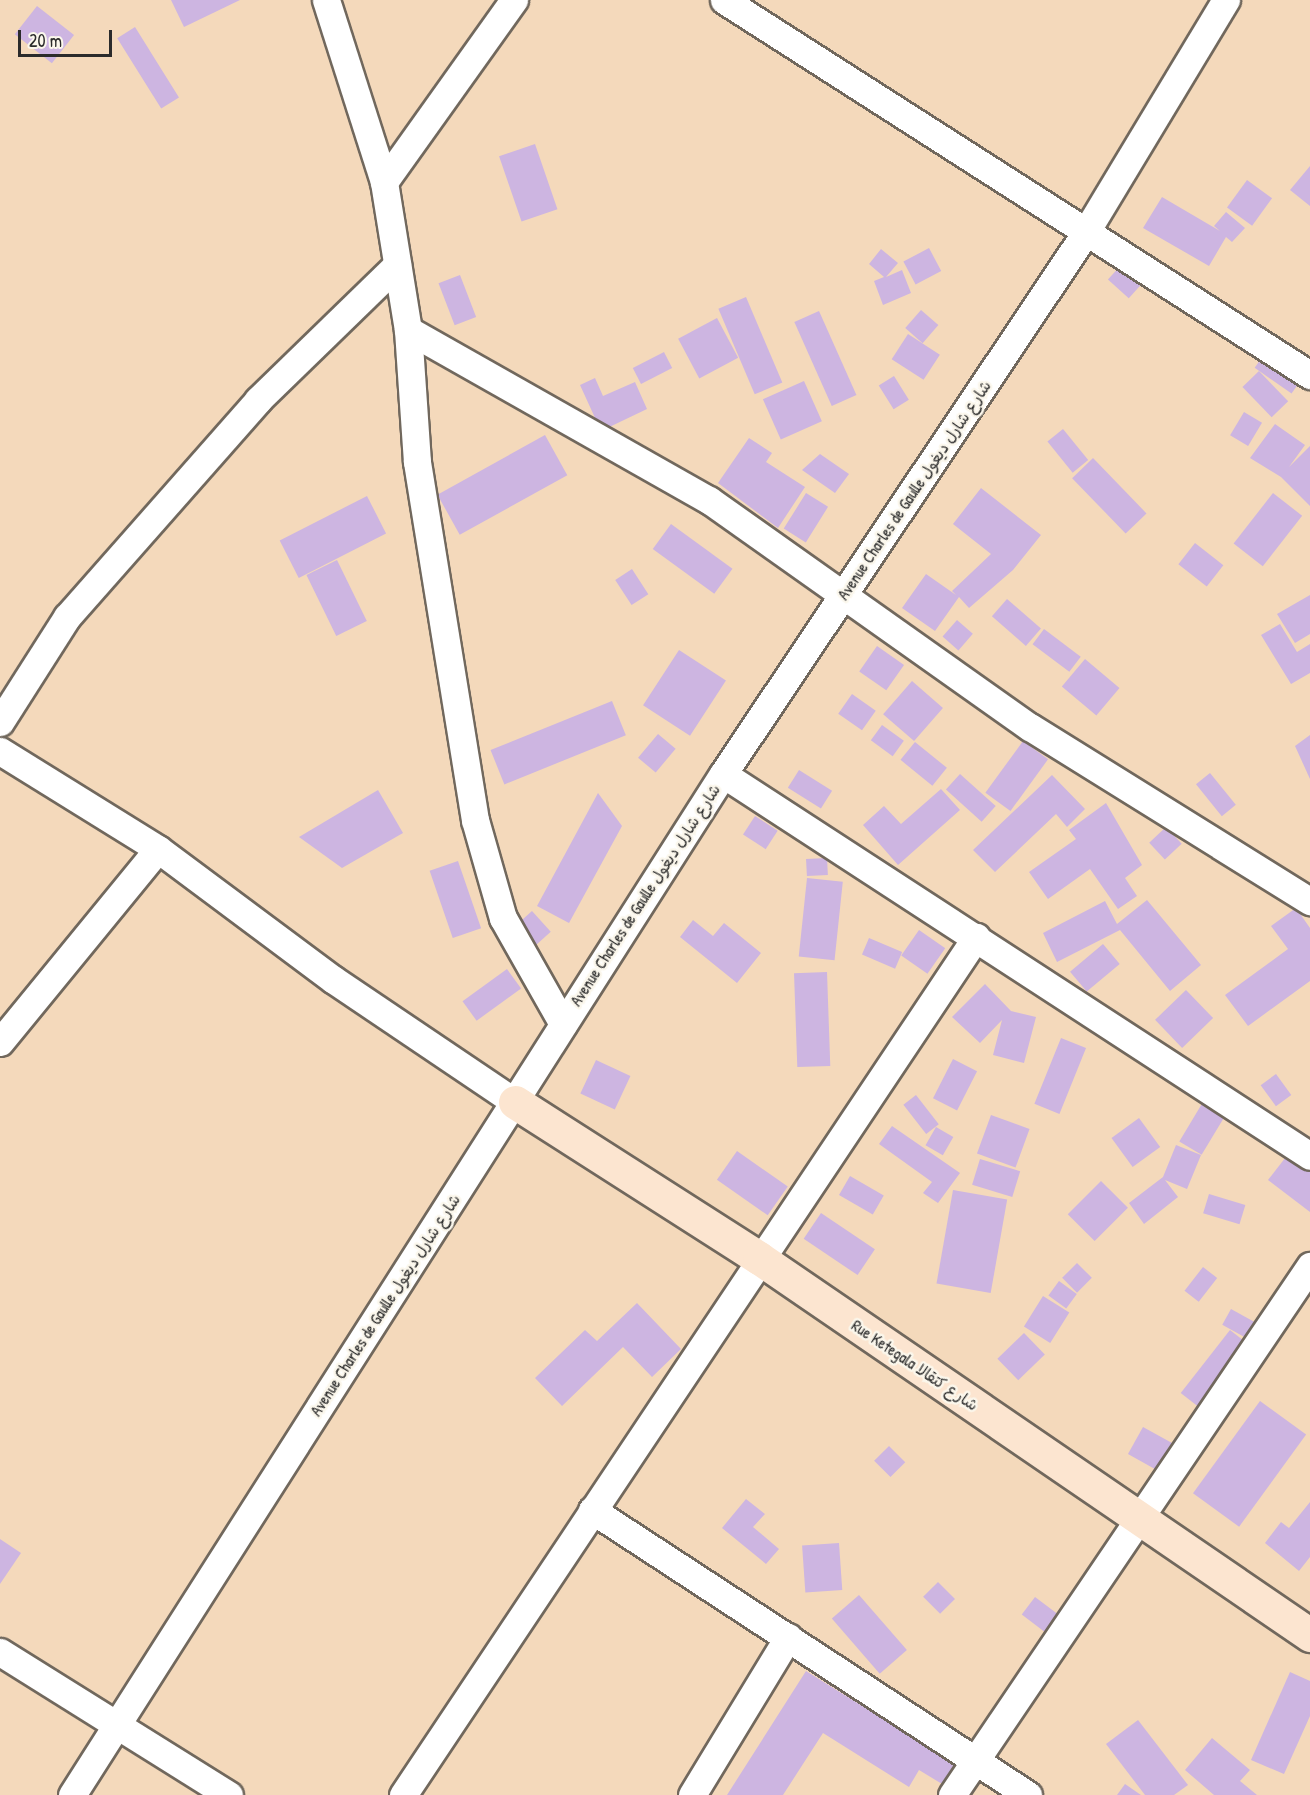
<!DOCTYPE html>
<meta charset="utf-8">
<style>
body{margin:0}
#map{position:relative;width:1310px;height:1795px;overflow:hidden;background:#f4d9bb;font-family:"Patrick Hand","Playpen Sans Arabic",sans-serif}
div>[style]{position:absolute}
.building>*{inset:0;background:#cdb5e1;transform-origin:0 0}
.roads{filter:drop-shadow(2px 0 #71685d) drop-shadow(-2px 0 #71685d) drop-shadow(0 2px #71685d) drop-shadow(0 -2px #71685d)}
.street>*{height:27px;margin:-13.5px;padding:0 13.5px;transform-origin:13.5px;border-radius:13.5px;background:#fff}
.secondary>*{height:33px;margin:-16.5px;padding:0 16.5px;transform-origin:16.5px;border-radius:16.5px;background:#fce5d0}
span{translate:-50% -50%;white-space:nowrap;text-align:center;line-height:1.15;-webkit-text-stroke:5px #fbf7ec;paint-order:stroke}
.street-label{font-size:16px;color:#2b2b2b}
.scale{position:absolute;left:18px;top:30px;width:94px;height:27px;box-sizing:border-box;border:3px solid #2b2b2b;border-top:0;padding-left:8px;font-size:18px;line-height:21px;white-space:nowrap;color:#2b2b2b;-webkit-text-stroke:4px #fbf7ec;paint-order:stroke}
</style>
<div id="map">
<div class="building">
<div style="clip-path:polygon(171px 0,240px 0,184px 27px)"></div>
<div style="left:37px;top:6px;width:47px;height:36px;rotate:38deg"></div>
<div style="left:135px;top:27px;width:83px;height:21px;rotate:58deg"></div>
<div style="left:535px;top:144px;width:69px;height:38px;rotate:71deg"></div>
<div style="clip-path:polygon(1310px 166px,1310px 206px,1290px 190px)"></div>
<div style="left:1247px;top:180px;width:31px;height:34px;rotate:36deg"></div>
<div style="clip-path:polygon(1162px 197px,1220px 231px,1214px 226px,1226px 212px,1245px 228px,1232px 242px,1226px 237px,1209px 266px,1143px 228px)"></div>
<div style="left:929px;top:248px;width:26px;height:29px;rotate:62deg"></div>
<div style="clip-path:polygon(881px 249px,898px 263px,886px 277px,902px 270px,911px 293px,883px 305px,874px 281px,884px 277px,869px 264px)"></div>
<div style="left:1122px;top:264px;width:28px;height:21px;rotate:42deg"></div>
<div style="left:460px;top:275px;width:45px;height:23px;rotate:69deg"></div>
<div style="left:746px;top:297px;width:93px;height:30px;rotate:67deg"></div>
<div style="left:921px;top:310px;width:23px;height:24px;rotate:41deg"></div>
<div style="left:819px;top:311px;width:92px;height:27px;rotate:66deg"></div>
<div style="left:717px;top:318px;width:45px;height:44px;rotate:62deg"></div>
<div style="left:908px;top:334px;width:38px;height:30px;rotate:33deg"></div>
<div style="left:664px;top:352px;width:18px;height:35px;rotate:63deg"></div>
<div style="left:1265px;top:353px;width:45px;height:18px;rotate:35deg"></div>
<div style="left:1259px;top:371px;width:42px;height:23px;rotate:46deg"></div>
<div style="left:894px;top:376px;width:28px;height:18px;rotate:58deg"></div>
<div style="clip-path:polygon(595px 378px,603px 396px,635px 382px,647px 409px,601px 431px,580px 385px)"></div>
<div style="left:804px;top:381px;width:44px;height:45px;rotate:66deg"></div>
<div style="left:1244px;top:412px;width:21px;height:27px;rotate:31deg"></div>
<div style="clip-path:polygon(1275px 424px,1305px 445px,1289px 467px,1310px 446px,1310px 506px,1281px 477px,1250px 458px)"></div>
<div style="left:1063px;top:429px;width:40px;height:20px;rotate:51deg"></div>
<div style="left:545px;top:435px;width:46px;height:123px;rotate:61deg"></div>
<div style="clip-path:polygon(749px 438px,772px 453px,766px 462px,805px 487px,778px 528px,718px 483px)"></div>
<div style="clip-path:polygon(820px 454px,849px 474px,835px 493px,802px 470px)"></div>
<div style="left:1093px;top:458px;width:77px;height:29px;rotate:46deg"></div>
<div style="clip-path:polygon(981px 488px,1041px 535px,1013px 570px,969px 608px,959px 597px,935px 631px,902px 608px,926px 574px,956px 595px,952px 591px,991px 554px,953px 524px)"></div>
<div style="left:806px;top:493px;width:26px;height:42px;rotate:32deg"></div>
<div style="left:1273px;top:493px;width:37px;height:64px;rotate:38deg"></div>
<div style="left:367px;top:496px;width:42px;height:98px;rotate:63deg"></div>
<div style="left:671px;top:524px;width:76px;height:31px;rotate:36deg"></div>
<div style="left:1195px;top:543px;width:36px;height:27px;rotate:38deg"></div>
<div style="left:337px;top:560px;width:68px;height:34px;rotate:64deg"></div>
<div style="left:632px;top:569px;width:30px;height:20px;rotate:57deg"></div>
<div style="clip-path:polygon(1310px 595px,1310px 634px,1295px 643px,1277px 614px)"></div>
<div style="left:1007px;top:599px;width:45px;height:23px;rotate:41deg"></div>
<div style="left:957px;top:620px;width:21px;height:22px;rotate:41deg"></div>
<div style="clip-path:polygon(1280px 624px,1297px 652px,1310px 644px,1310px 673px,1291px 684px,1261px 635px)"></div>
<div style="left:1044px;top:629px;width:46px;height:19px;rotate:37deg"></div>
<div style="left:877px;top:646px;width:33px;height:31px;rotate:35deg"></div>
<div style="left:679px;top:650px;width:56px;height:66px;rotate:33deg"></div>
<div style="left:1085px;top:659px;width:45px;height:36px;rotate:40deg"></div>
<div style="left:912px;top:681px;width:41px;height:44px;rotate:41deg"></div>
<div style="left:852px;top:694px;width:29px;height:24px;rotate:35deg"></div>
<div style="left:612px;top:701px;width:37px;height:131px;rotate:68deg"></div>
<div style="left:882px;top:725px;width:27px;height:19px;rotate:36deg"></div>
<div style="left:658px;top:734px;width:23px;height:31px;rotate:40deg"></div>
<div style="clip-path:polygon(1310px 735px,1310px 779px,1295px 746px)"></div>
<div style="left:1023px;top:741px;width:31px;height:64px;rotate:36deg"></div>
<div style="left:915px;top:742px;width:41px;height:23px;rotate:39deg"></div>
<div style="left:799px;top:770px;width:39px;height:21px;rotate:32deg"></div>
<div style="left:1210px;top:773px;width:41px;height:18px;rotate:51deg"></div>
<div style="left:960px;top:774px;width:48px;height:21px;rotate:42deg"></div>
<div style="clip-path:polygon(1052px 775px,1085px 809px,1067px 827px,1056px 814px,995px 872px,973px 850px)"></div>
<div style="clip-path:polygon(941px 789px,960px 810px,898px 865px,863px 825px,884px 806px,901px 824px)"></div>
<div style="clip-path:polygon(378px 790px,403px 833px,342px 868px,299px 837px)"></div>
<div style="clip-path:polygon(598px 793px,622px 826px,569px 923px,537px 906px)"></div>
<div style="clip-path:polygon(1106px 803px,1142px 865px,1125px 878px,1137px 896px,1118px 909px,1090px 869px,1048px 899px,1029px 872px,1076px 839px,1069px 830px)"></div>
<div style="left:755px;top:816px;width:27px;height:22px;rotate:33deg"></div>
<div style="left:1166px;top:827px;width:23px;height:23px;rotate:47deg"></div>
<div style="left:827px;top:858px;width:17px;height:21px;rotate:87deg"></div>
<div style="left:458px;top:861px;width:71px;height:30px;rotate:71deg"></div>
<div style="left:807px;top:878px;width:36px;height:79px;rotate:6deg"></div>
<div style="clip-path:polygon(1147px 900px,1201px 965px,1170px 991px,1120px 930px,1057px 962px,1043px 933px,1105px 901px,1117px 924px)"></div>
<div style="clip-path:polygon(1296px 908px,1310px 928px,1310px 981px,1248px 1026px,1225px 995px,1288px 949px,1271px 926px)"></div>
<div style="left:532px;top:911px;width:28px;height:25px;rotate:48deg"></div>
<div style="clip-path:polygon(693px 920px,713px 936px,724px 923px,761px 953px,737px 983px,680px 937px)"></div>
<div style="left:919px;top:930px;width:32px;height:31px;rotate:35deg"></div>
<div style="left:869px;top:938px;width:36px;height:18px;rotate:23deg"></div>
<div style="left:1103px;top:944px;width:26px;height:43px;rotate:50deg"></div>
<div style="left:507px;top:969px;width:24px;height:55px;rotate:54deg"></div>
<div style="left:827px;top:972px;width:94px;height:33px;rotate:88deg"></div>
<div style="clip-path:polygon(985px 984px,1011px 1011px,1036px 1017px,1024px 1063px,993px 1055px,1002px 1020px,980px 1043px,952px 1017px)"></div>
<div style="left:1186px;top:990px;width:39px;height:43px;rotate:46deg"></div>
<div style="left:1061px;top:1038px;width:27px;height:71px;rotate:22deg"></div>
<div style="left:953px;top:1059px;width:27px;height:44px;rotate:27deg"></div>
<div style="left:596px;top:1060px;width:38px;height:37px;rotate:25deg"></div>
<div style="left:1276px;top:1074px;width:26px;height:19px;rotate:54deg"></div>
<div style="left:916px;top:1095px;width:37px;height:16px;rotate:52deg"></div>
<div style="left:1203px;top:1102px;width:26px;height:46px;rotate:31deg"></div>
<div style="left:991px;top:1115px;width:41px;height:41px;rotate:20deg"></div>
<div style="left:1139px;top:1118px;width:36px;height:34px;rotate:54deg"></div>
<div style="clip-path:polygon(892px 1126px,960px 1173px,938px 1203px,923px 1193px,932px 1182px,879px 1144px)"></div>
<div style="left:936px;top:1127px;width:20px;height:21px;rotate:30deg"></div>
<div style="clip-path:polygon(1176px 1145px,1201px 1155px,1187px 1189px,1165px 1180px,1178px 1197px,1144px 1224px,1129px 1203px,1163px 1177px)"></div>
<div style="left:737px;top:1151px;width:62px;height:35px;rotate:35deg"></div>
<div style="clip-path:polygon(1289px 1153px,1310px 1169px,1310px 1212px,1268px 1180px)"></div>
<div style="left:980px;top:1159px;width:42px;height:27px;rotate:17deg"></div>
<div style="left:850px;top:1176px;width:39px;height:22px;rotate:30deg"></div>
<div style="left:1101px;top:1181px;width:38px;height:47px;rotate:45deg"></div>
<div style="left:953px;top:1190px;width:55px;height:95px;rotate:10deg"></div>
<div style="left:1209px;top:1194px;width:38px;height:20px;rotate:17deg"></div>
<div style="left:821px;top:1213px;width:65px;height:31px;rotate:34deg"></div>
<div style="left:1077px;top:1263px;width:21px;height:21px;rotate:45deg"></div>
<div style="left:1203px;top:1267px;width:18px;height:30px;rotate:38deg"></div>
<div style="left:1059px;top:1281px;width:22px;height:18px;rotate:36deg"></div>
<div style="left:1043px;top:1296px;width:31px;height:36px;rotate:32deg"></div>
<div style="clip-path:polygon(637px 1303px,681px 1349px,652px 1377px,623px 1347px,562px 1406px,535px 1378px,585px 1330px,597px 1341px)"></div>
<div style="left:1231px;top:1309px;width:31px;height:18px;rotate:29deg"></div>
<div style="left:1230px;top:1330px;width:28px;height:80px;rotate:38deg"></div>
<div style="left:1024px;top:1333px;width:30px;height:37px;rotate:46deg"></div>
<div style="left:1260px;top:1401px;width:57px;height:114px;rotate:36deg"></div>
<div style="left:1143px;top:1427px;width:43px;height:31px;rotate:29deg"></div>
<div style="left:889px;top:1446px;width:23px;height:21px;rotate:45deg"></div>
<div style="clip-path:polygon(746px 1499px,765px 1514px,753px 1527px,779px 1549px,766px 1564px,722px 1528px)"></div>
<div style="clip-path:polygon(1310px 1502px,1310px 1557px,1299px 1571px,1265px 1543px,1281px 1522px,1289px 1528px)"></div>
<div style="clip-path:polygon(0 1539px,21px 1553px,0 1584px)"></div>
<div style="left:839px;top:1543px;width:47px;height:37px;rotate:86deg"></div>
<div style="left:938px;top:1582px;width:24px;height:21px;rotate:45deg"></div>
<div style="left:859px;top:1595px;width:73px;height:36px;rotate:49deg"></div>
<div style="left:1035px;top:1597px;width:35px;height:22px;rotate:37deg"></div>
<div style="clip-path:polygon(806px 1671px,960px 1767px,947px 1787px,919px 1770px,909px 1787px,823px 1733px,783px 1795px,727px 1795px)"></div>
<div style="clip-path:polygon(1290px 1672px,1310px 1681px,1310px 1716px,1284px 1774px,1251px 1760px)"></div>
<div style="clip-path:polygon(1138px 1720px,1188px 1785px,1174px 1795px,1145px 1795px,1106px 1744px)"></div>
<div style="clip-path:polygon(1212px 1738px,1250px 1770px,1240px 1781px,1257px 1795px,1214px 1795px,1185px 1770px)"></div>
<div style="clip-path:polygon(1125px 1784px,1141px 1795px,1117px 1795px)"></div>
</div>
<div class="roads">
<div class="street">
<div style="left:326px;top:0;width:191px;rotate:72.3deg"></div>
<div style="left:384px;top:182px;width:150px;rotate:80.8deg"></div>
<div style="left:408px;top:330px;width:132px;rotate:86.1deg"></div>
<div style="left:417px;top:462px;width:363px;rotate:80.8deg"></div>
<div style="left:475px;top:820px;width:102px;rotate:74.1deg"></div>
<div style="left:503px;top:918px;width:122px;rotate:60.5deg"></div>
<div style="left:724px;top:0;width:696px;rotate:32.62deg"></div>
<div style="left:384px;top:182px;width:224px;rotate:-54.5deg"></div>
<div style="left:408px;top:330px;width:346px;rotate:29.5deg"></div>
<div style="left:709px;top:500px;width:393px;rotate:35.3deg"></div>
<div style="left:1030px;top:727px;width:330px;rotate:31.9deg"></div>
<div style="left:0;top:722px;width:125px;rotate:-57.5deg"></div>
<div style="left:67px;top:617px;width:289px;rotate:-48.6deg"></div>
<div style="left:258px;top:400px;width:194px;rotate:-44.2deg"></div>
<div style="left:0;top:751px;width:186px;rotate:31.8deg"></div>
<div style="left:158px;top:849px;width:219px;rotate:36.7deg"></div>
<div style="left:334px;top:980px;width:218px;rotate:34deg"></div>
<div style="left:723px;top:774px;width:700px;rotate:33.05deg"></div>
<div style="left:0;top:1042px;width:249px;rotate:-50.7deg"></div>
<div style="left:592px;top:1510px;width:521px;rotate:33.17deg"></div>
<div style="left:0;top:1652px;width:270px;rotate:32deg"></div>
<div style="left:72px;top:1795px;width:1211px;rotate:-57.48deg"></div>
<div style="left:723px;top:774px;width:649px;rotate:-56.19deg"></div>
<div style="left:1084px;top:235px;width:275px;rotate:-58.9deg"></div>
<div style="left:403px;top:1795px;width:1032px;rotate:-56.26deg"></div>
<div style="left:692px;top:1795px;width:185px;rotate:-58.7deg"></div>
<div style="left:952px;top:1795px;width:639px;rotate:-55.91deg"></div>
</div>
<div class="secondary">
<div style="left:515px;top:1102px;width:290px;rotate:32.6deg"></div>
<div style="left:759px;top:1258px;width:668px;rotate:34.38deg"></div>
</div>
</div>
<div class="street-label">
<span style="left:914px;top:490px;rotate:-56deg">Avenue Charles de Gaulle شارع شارل ديغول</span>
<span style="left:645px;top:895px;rotate:-57deg">Avenue Charles de Gaulle شارع شارل ديغول</span>
<span style="left:385px;top:1305px;rotate:-57deg">Avenue Charles de Gaulle شارع شارل ديغول</span>
<span style="left:915px;top:1365px;rotate:34deg">Rue Ketegala شارع كتقالا</span>
</div>
<div class="scale">20 m</div>
</div>
